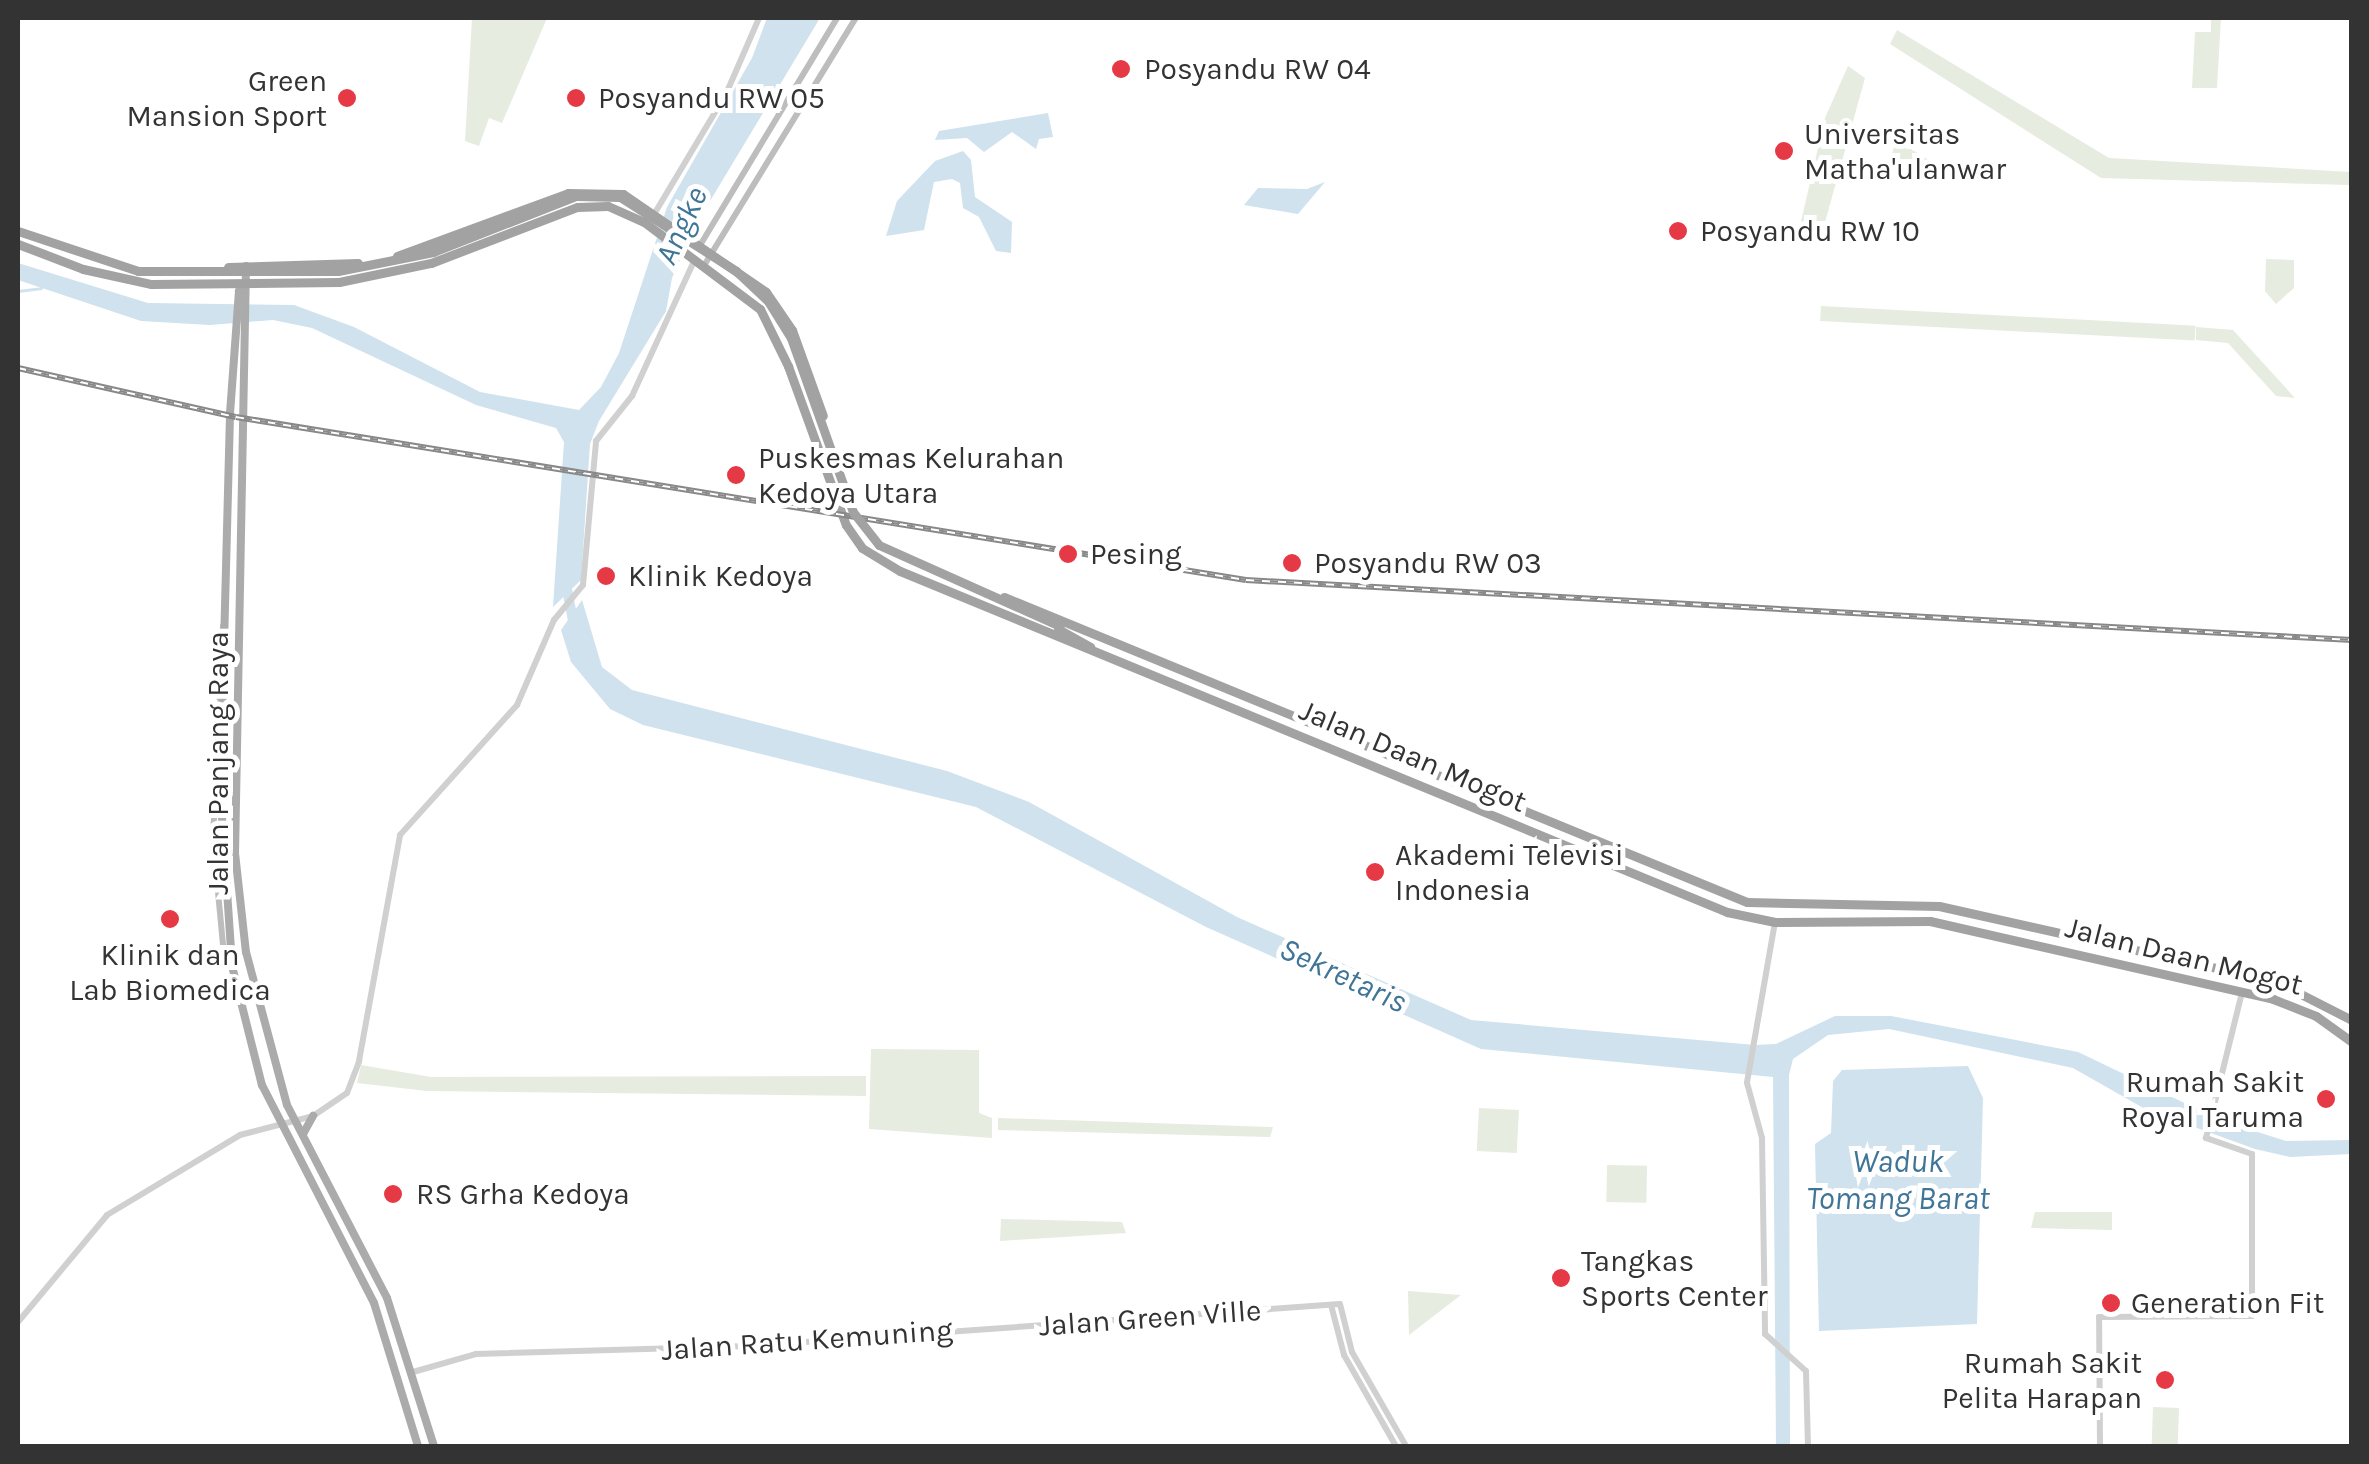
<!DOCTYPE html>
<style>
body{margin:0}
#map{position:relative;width:2369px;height:1464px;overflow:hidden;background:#fff;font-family:Karla,sans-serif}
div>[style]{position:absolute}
.green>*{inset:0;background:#e6ecdf;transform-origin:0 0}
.water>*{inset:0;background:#cfe2ee}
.stream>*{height:2.5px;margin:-1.25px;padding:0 1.25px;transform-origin:1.25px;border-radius:1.25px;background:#cfe2ee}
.river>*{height:10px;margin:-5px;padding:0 5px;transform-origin:5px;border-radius:5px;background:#cfe2ee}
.tertiary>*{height:6px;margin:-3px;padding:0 3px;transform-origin:3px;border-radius:3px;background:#d0d0d0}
.secondary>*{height:6px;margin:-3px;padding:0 3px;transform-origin:3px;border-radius:3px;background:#bdbdbd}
.primary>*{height:8px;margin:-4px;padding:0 4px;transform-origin:4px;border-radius:4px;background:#ababab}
.trunk>*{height:9px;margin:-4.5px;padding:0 4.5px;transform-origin:4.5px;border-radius:4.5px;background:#a2a2a2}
.rail>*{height:6px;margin-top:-3px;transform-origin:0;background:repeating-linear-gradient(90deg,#fff 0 8px,#888 0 16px);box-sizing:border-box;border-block:2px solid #888}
.trunk-bridge>*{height:9px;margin:-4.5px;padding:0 4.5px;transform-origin:4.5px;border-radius:4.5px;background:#a2a2a2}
.dots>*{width:28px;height:28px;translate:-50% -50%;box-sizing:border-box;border:5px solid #fff;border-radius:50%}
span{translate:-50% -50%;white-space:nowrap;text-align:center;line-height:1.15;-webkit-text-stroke:10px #fff;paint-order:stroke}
.poi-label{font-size:30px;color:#333}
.left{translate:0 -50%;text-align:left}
.right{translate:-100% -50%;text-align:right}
.street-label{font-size:30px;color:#333}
.water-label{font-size:32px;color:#3f7597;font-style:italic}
.frame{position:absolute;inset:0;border:20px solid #333;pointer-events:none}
</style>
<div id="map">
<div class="green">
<div style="clip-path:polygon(472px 18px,547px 18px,502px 123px,489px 118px,479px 146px,465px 141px)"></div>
<div style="clip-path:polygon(2211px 18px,2221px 18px,2217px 88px,2192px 88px,2195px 32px,2211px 32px)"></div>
<div style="clip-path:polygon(1897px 30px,2109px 158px,2351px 172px,2351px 185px,2101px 178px,1890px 44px)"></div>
<div style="clip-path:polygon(1848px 66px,1865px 78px,1822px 233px,1799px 230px,1825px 118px)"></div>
<div style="clip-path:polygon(1896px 140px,1955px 176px,1886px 175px)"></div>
<div style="clip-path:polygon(2266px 259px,2294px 260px,2294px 288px,2276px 304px,2265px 291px)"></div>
<div style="left:1821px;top:306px;width:375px;height:15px;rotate:3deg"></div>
<div style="clip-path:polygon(2196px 327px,2233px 330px,2295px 398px,2276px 396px,2228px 343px,2196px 340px)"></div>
<div style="clip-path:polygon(871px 1049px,979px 1050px,979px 1113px,992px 1118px,992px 1138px,869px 1129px)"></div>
<div style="clip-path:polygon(361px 1065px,431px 1077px,866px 1076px,866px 1096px,427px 1091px,357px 1083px)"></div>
<div style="left:1479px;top:1108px;width:40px;height:43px;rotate:3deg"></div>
<div style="clip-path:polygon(998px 1118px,1273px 1127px,1270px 1137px,998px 1130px)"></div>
<div style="left:1607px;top:1165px;width:40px;height:37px;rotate:1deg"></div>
<div style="clip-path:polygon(2112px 1212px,2112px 1230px,2031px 1228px,2035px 1212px)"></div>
<div style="clip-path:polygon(1001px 1219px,1122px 1222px,1126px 1233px,1000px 1241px)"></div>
<div style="clip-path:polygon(1408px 1291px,1461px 1295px,1409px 1335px)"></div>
<div style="left:2153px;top:1407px;width:26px;height:39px;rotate:2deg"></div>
</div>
<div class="water">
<div style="clip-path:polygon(767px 18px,820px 18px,695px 226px,672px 278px,666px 311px,599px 421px,590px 444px,581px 580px,553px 607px,564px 442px,556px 428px,476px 405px,312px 328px,273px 320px,210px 325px,141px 321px,18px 280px,18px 263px,148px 303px,294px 305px,354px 327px,480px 392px,579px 410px,601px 387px,619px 353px,667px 207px,752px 58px)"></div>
<div style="clip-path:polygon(1048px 113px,1053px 137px,1039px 139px,1036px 149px,1012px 132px,984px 152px,967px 138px,935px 140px,939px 131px)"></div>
<div style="clip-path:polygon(963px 151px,971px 160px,975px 197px,1012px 222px,1011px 253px,996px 251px,979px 217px,963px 208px,960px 183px,952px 179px,934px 182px,924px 230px,886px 236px,897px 201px,935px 161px)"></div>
<div style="clip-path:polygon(1325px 182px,1298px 214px,1244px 205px,1258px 188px,1307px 189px)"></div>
<div style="clip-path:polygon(582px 600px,602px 667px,632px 690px,947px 771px,1029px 802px,1237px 917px,1471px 1020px,1755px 1045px,1776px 1044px,1835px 1016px,1891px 1016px,2078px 1052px,2220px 1120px,2286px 1141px,2351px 1140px,2351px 1154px,2290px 1157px,2255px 1149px,2145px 1109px,2073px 1068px,1889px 1029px,1828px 1035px,1793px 1059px,1789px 1075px,1790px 1446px,1776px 1446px,1773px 1077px,1481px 1049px,1206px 927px,976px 807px,643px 725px,610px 709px,571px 662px,561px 630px)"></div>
<div style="clip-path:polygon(1968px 1066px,1983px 1098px,1977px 1324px,1819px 1331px,1815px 1144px,1831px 1133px,1833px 1081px,1842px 1070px)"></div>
</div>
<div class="stream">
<div style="left:18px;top:291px;width:23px;rotate:-7deg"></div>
</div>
<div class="river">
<div style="left:566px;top:584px;width:43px;rotate:79.2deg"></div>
</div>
<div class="tertiary">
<div style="left:656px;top:211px;width:136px;rotate:-59.1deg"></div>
<div style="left:726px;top:94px;width:83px;rotate:-66.5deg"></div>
<div style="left:1775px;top:922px;width:163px;rotate:99.9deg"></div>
<div style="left:1747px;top:1083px;width:57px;rotate:74.7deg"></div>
<div style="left:1762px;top:1138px;width:196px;rotate:89.1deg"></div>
<div style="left:1765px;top:1334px;width:55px;rotate:42.1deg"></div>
<div style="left:1806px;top:1371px;width:75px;rotate:88.5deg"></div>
<div style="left:1331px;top:1305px;width:52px;rotate:75.4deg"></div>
<div style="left:1344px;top:1355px;width:105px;rotate:60.3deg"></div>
<div style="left:18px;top:1322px;width:139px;rotate:-50.2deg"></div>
<div style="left:107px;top:1215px;width:155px;rotate:-31deg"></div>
<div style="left:240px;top:1135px;width:75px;rotate:-14.6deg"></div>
<div style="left:313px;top:1116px;width:41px;rotate:-34.1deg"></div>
<div style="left:347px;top:1093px;width:34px;rotate:-69deg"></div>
<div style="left:359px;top:1061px;width:230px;rotate:-79.7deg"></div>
<div style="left:400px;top:835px;width:175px;rotate:-48deg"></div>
<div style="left:517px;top:705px;width:93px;rotate:-66.5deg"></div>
<div style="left:554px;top:620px;width:45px;rotate:-50.4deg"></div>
<div style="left:583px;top:585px;width:145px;rotate:-84.8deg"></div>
<div style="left:596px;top:441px;width:58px;rotate:-51.3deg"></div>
<div style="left:632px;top:396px;width:151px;rotate:-65.3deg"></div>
<div style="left:413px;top:1372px;width:66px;rotate:-15.9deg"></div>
<div style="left:476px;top:1354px;width:273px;rotate:-1.7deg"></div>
<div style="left:749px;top:1346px;width:592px;rotate:-4.06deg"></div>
<div style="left:1340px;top:1304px;width:49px;rotate:76deg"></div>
<div style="left:1352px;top:1352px;width:108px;rotate:60.1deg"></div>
<div style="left:2100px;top:1446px;width:129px;rotate:-90.4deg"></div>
<div style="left:2099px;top:1317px;width:153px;rotate:-0.4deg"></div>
<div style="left:2252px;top:1316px;width:162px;rotate:-90deg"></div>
<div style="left:2252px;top:1154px;width:49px;rotate:-160.8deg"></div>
<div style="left:2206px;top:1138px;width:150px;rotate:-76.1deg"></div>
</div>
<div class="secondary">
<div style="left:702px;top:242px;width:262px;rotate:-58.9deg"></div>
<div style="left:705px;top:264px;width:289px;rotate:-58.5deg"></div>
<div style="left:223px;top:626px;width:213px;rotate:92.7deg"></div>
<div style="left:213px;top:839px;width:105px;rotate:84.6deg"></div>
<div style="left:223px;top:944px;width:22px;rotate:69deg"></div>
</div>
<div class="primary">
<div style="left:246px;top:266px;width:587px;rotate:91.07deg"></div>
<div style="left:235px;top:853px;width:100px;rotate:83.7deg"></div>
<div style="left:246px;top:952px;width:158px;rotate:75deg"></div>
<div style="left:287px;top:1105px;width:217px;rotate:62.6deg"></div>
<div style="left:387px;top:1298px;width:155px;rotate:72.4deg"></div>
<div style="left:245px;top:283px;width:10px;rotate:127deg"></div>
<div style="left:239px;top:291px;width:124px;rotate:94.2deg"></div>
<div style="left:230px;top:415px;width:373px;rotate:91.5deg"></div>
<div style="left:220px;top:788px;width:178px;rotate:86.1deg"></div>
<div style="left:232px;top:966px;width:123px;rotate:75.9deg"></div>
<div style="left:262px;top:1085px;width:245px;rotate:62.8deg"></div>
<div style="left:374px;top:1303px;width:150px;rotate:72.9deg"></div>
<div style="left:303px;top:1134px;width:21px;rotate:-61deg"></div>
</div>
<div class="trunk">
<div style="left:18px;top:244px;width:70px;rotate:21deg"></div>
<div style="left:83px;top:269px;width:70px;rotate:12.4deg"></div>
<div style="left:151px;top:284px;width:188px;rotate:-0.6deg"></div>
<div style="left:339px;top:282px;width:94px;rotate:-11.7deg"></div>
<div style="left:431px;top:263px;width:156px;rotate:-21deg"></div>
<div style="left:577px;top:207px;width:31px;rotate:-2deg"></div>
<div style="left:608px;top:206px;width:39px;rotate:24deg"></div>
<div style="left:644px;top:222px;width:145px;rotate:36.9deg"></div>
<div style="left:760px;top:309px;width:64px;rotate:63.8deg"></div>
<div style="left:788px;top:366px;width:169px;rotate:70deg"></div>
<div style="left:846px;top:525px;width:28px;rotate:55deg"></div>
<div style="left:862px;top:548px;width:44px;rotate:31.2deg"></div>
<div style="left:900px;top:571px;width:895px;rotate:22.41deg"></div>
<div style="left:1727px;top:912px;width:49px;rotate:11.8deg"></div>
<div style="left:1775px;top:922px;width:155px;rotate:-0.4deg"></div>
<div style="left:1930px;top:921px;width:352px;rotate:12.8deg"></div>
<div style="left:2273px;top:999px;width:46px;rotate:21.6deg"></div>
<div style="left:2316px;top:1016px;width:44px;rotate:35.8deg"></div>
<div style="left:397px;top:256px;width:182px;rotate:-20.2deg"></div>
<div style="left:568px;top:193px;width:55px;rotate:1deg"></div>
<div style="left:623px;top:194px;width:173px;rotate:34.4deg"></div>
<div style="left:766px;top:292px;width:46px;rotate:55.6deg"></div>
<div style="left:792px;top:330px;width:91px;rotate:70.2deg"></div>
<div style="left:228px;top:267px;width:130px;rotate:-1.8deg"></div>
<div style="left:1004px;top:597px;width:803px;rotate:22.32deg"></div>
<div style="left:1747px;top:902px;width:192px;rotate:1.2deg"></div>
<div style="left:1939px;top:906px;width:344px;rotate:12.6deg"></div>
<div style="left:2275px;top:981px;width:86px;rotate:26.9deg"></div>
<div style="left:1058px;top:629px;width:37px;rotate:29deg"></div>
</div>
<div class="rail">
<div style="left:18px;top:368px;width:223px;rotate:12.7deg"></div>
<div style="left:236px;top:417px;width:1023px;rotate:9.17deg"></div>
<div style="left:1246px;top:580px;width:1108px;rotate:3.11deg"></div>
</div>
<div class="trunk-bridge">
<div style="left:18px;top:231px;width:126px;rotate:18.4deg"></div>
<div style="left:138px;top:271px;width:200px"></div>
<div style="left:338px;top:271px;width:97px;rotate:-11.3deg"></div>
<div style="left:433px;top:252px;width:154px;rotate:-21.4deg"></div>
<div style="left:576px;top:196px;width:44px;rotate:1.3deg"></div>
<div style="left:620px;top:197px;width:138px;rotate:32.5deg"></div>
<div style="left:736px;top:271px;width:44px;rotate:43.2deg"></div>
<div style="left:768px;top:301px;width:44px;rotate:58.1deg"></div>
<div style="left:791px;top:338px;width:185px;rotate:70.4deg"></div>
<div style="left:853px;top:512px;width:42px;rotate:51.8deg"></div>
<div style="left:879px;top:545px;width:198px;rotate:24.1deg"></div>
</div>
<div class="dots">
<div style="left:1121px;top:69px;background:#e63946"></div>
<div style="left:347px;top:98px;background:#e63946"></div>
<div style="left:576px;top:98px;background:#e63946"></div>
<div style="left:1784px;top:151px;background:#e63946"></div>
<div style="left:1678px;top:231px;background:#e63946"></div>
<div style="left:736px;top:475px;background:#e63946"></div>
<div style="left:1068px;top:554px;background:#e63946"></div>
<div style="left:1292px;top:563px;background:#e63946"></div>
<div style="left:606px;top:576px;background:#e63946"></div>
<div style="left:1375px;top:872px;background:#e63946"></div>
<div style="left:170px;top:919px;background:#e63946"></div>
<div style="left:2326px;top:1099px;background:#e63946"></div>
<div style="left:393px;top:1194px;background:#e63946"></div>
<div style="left:1561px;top:1278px;background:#e63946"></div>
<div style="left:2111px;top:1303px;background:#e63946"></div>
<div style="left:2165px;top:1380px;background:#e63946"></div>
</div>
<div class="poi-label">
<span class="left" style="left:1144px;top:69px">Posyandu RW 04</span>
<span class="right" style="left:327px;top:98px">Green<br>Mansion Sport</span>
<span class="left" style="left:598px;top:98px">Posyandu RW 05</span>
<span class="left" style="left:1804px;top:151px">Universitas<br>Matha'ulanwar</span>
<span class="left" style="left:1700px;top:231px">Posyandu RW 10</span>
<span class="left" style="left:758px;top:475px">Puskesmas Kelurahan<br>Kedoya Utara</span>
<span class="left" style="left:1090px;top:554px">Pesing</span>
<span class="left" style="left:1314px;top:563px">Posyandu RW 03</span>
<span class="left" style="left:628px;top:576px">Klinik Kedoya</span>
<span class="left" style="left:1395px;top:872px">Akademi Televisi<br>Indonesia</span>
<span style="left:170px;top:972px">Klinik dan<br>Lab Biomedica</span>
<span class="right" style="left:2304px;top:1099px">Rumah Sakit<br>Royal Taruma</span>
<span class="left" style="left:416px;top:1194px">RS Grha Kedoya</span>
<span class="left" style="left:1581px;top:1278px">Tangkas<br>Sports Center</span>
<span class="left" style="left:2131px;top:1303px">Generation Fit</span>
<span class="right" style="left:2142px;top:1380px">Rumah Sakit<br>Pelita Harapan</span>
</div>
<div class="street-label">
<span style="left:1413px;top:756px;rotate:23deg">Jalan Daan Mogot</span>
<span style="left:218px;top:763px;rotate:-90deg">Jalan Panjang Raya</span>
<span style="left:2184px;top:956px;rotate:14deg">Jalan Daan Mogot</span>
<span style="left:1150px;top:1318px;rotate:-4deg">Jalan Green Ville</span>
<span style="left:807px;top:1340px;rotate:-4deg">Jalan Ratu Kemuning</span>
</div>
<div class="water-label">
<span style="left:682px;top:226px;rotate:-65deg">Angke</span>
<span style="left:1343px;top:976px;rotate:25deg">Sekretaris</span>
<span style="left:1898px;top:1181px">Waduk<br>Tomang Barat</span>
</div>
<div class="frame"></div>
</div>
